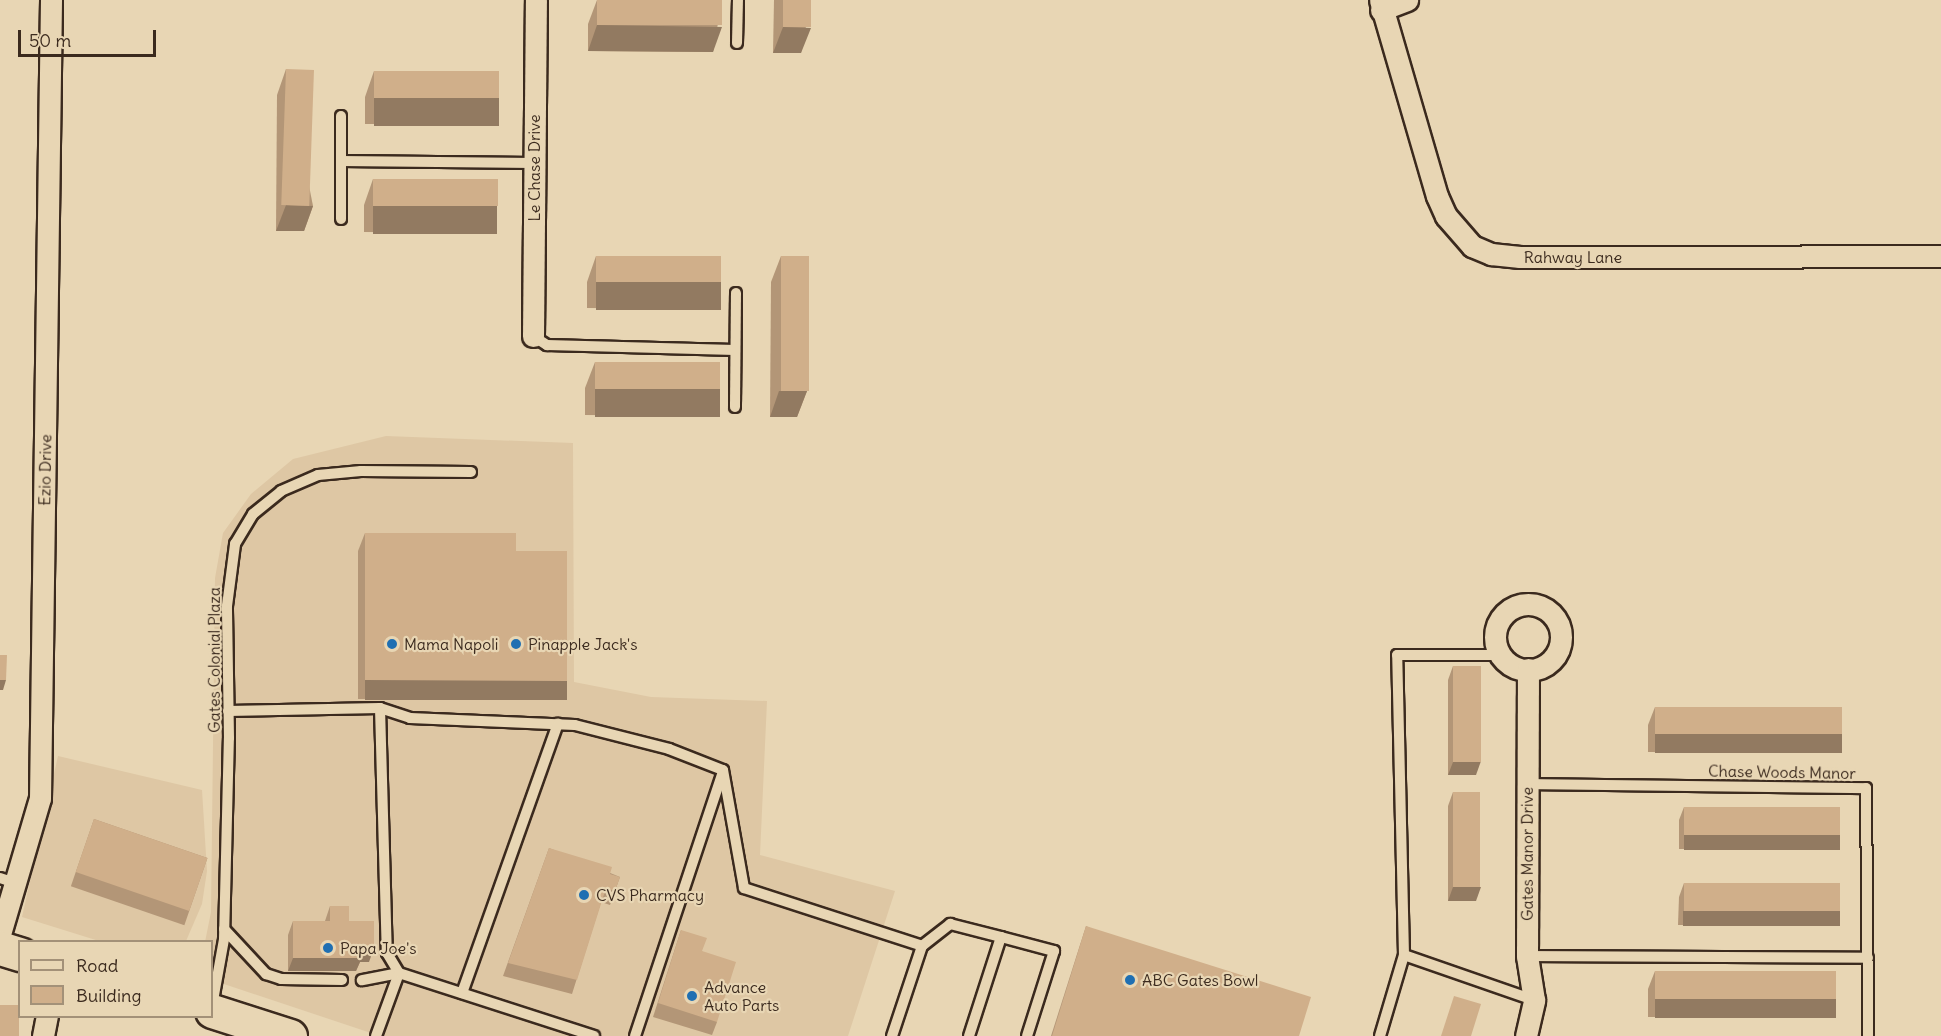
<!DOCTYPE html>
<style>
body{margin:0}
#map{position:relative;width:1941px;height:1036px;overflow:hidden;background:#e8d6b4;font-family:Delius,sans-serif}
div>[style]{position:absolute}
.built>*{inset:0;background:#dec7a4}
.roads{filter:drop-shadow(2px 0 #3b2a1e) drop-shadow(-2px 0 #3b2a1e) drop-shadow(0 2px #3b2a1e) drop-shadow(0 -2px #3b2a1e)}
.service>*{height:10px;margin:-5px;padding:0 5px;transform-origin:5px;border-radius:5px;background:#e8d6b4}
.minor>*{height:21px;margin:-10.5px;padding:0 10.5px;transform-origin:10.5px;border-radius:10.5px;background:#e8d6b4}
.minor>.ring{margin:-10.5px;padding:0;box-sizing:content-box;background:none;border:21px solid #e8d6b4;border-radius:50%}
.primary>*{height:33px;margin:-16.5px;padding:0 16.5px;transform-origin:16.5px;border-radius:16.5px;background:#e8d6b4}
.wall>*{inset:0;background:#b39677;transform-origin:0 0}
.shaded-wall>*{inset:0;background:#927a61;transform-origin:0 0}
.building>*{inset:0;background:#d0af8a;transform-origin:0 0}
.dots>*{width:16px;height:16px;translate:-50% -50%;box-sizing:border-box;border:3px solid #e8d6b4;border-radius:50%}
span{translate:-50% -50%;white-space:nowrap;text-align:center;line-height:1.15;-webkit-text-stroke:4.5px #e8d6b4;paint-order:stroke}
.street-label{font-size:16px;color:#3b2a1e}
.poi-label{font-size:16px;color:#3b2a1e}
.left{translate:0 -50%;text-align:left}
.legend{position:absolute;left:18px;top:940px;width:195px;height:78px;box-sizing:border-box;background:#e8d6b4;border:2px solid #a39178;margin:0;padding:8px 10px;list-style:none;font-size:18px;color:#3b2a1e}
.legend li{display:flex;align-items:center;gap:12px;height:30px}
.legend b{width:30px;border:2px solid #a39178}
.scale{position:absolute;left:18px;top:30px;width:138px;height:27px;box-sizing:border-box;border:3px solid #3b2a1e;border-top:0;padding-left:8px;font-size:18px;line-height:21px;white-space:nowrap;color:#3b2a1e;-webkit-text-stroke:4px #e8d6b4;paint-order:stroke}
</style>
<div id="map">
<div class="built">
<div style="clip-path:polygon(386px 436px,573px 443px,574px 682px,651px 697px,767px 701px,760px 855px,895px 891px,848px 1036px,380px 1036px,212px 980px,212px 942px,205px 942px,211px 912px,215px 578px,223px 533px,251px 494px,293px 459px)"></div>
<div style="clip-path:polygon(58px 756px,202px 790px,207px 871px,202px 904px,186px 941px,99px 941px,22px 917px)"></div>
</div>
<div class="roads">
<div class="service">
<div style="left:737px;top:43px;width:43px;rotate:-88.7deg"></div>
<div style="left:341px;top:116px;width:45px;rotate:90deg"></div>
<div style="left:341px;top:161px;width:193px;rotate:0.6deg"></div>
<div style="left:341px;top:161px;width:58px;rotate:90deg"></div>
<div style="left:533px;top:336px;width:17px;rotate:33deg"></div>
<div style="left:547px;top:345px;width:188px;rotate:1.5deg"></div>
<div style="left:735px;top:407px;width:114px;rotate:-89.5deg"></div>
<div style="left:380px;top:708px;width:32px;rotate:18deg"></div>
<div style="left:410px;top:718px;width:165px;rotate:2.4deg"></div>
<div style="left:575px;top:725px;width:97px;rotate:14.3deg"></div>
<div style="left:669px;top:749px;width:58px;rotate:21.3deg"></div>
<div style="left:723px;top:770px;width:120px;rotate:79.9deg"></div>
<div style="left:744px;top:888px;width:187px;rotate:18deg"></div>
<div style="left:922px;top:946px;width:95px;rotate:108.4deg"></div>
<div style="left:228px;top:711px;width:152px;rotate:-1.1deg"></div>
<div style="left:380px;top:708px;width:245px;rotate:88.4deg"></div>
<div style="left:387px;top:953px;width:23px;rotate:59deg"></div>
<div style="left:399px;top:973px;width:38px;rotate:169deg"></div>
<div style="left:1528px;top:784px;width:338px;rotate:0.7deg"></div>
<div style="left:1866px;top:788px;width:248px;rotate:89.5deg"></div>
<div style="left:0;top:878px;width:16px;rotate:18deg"></div>
<div style="left:224px;top:929px;width:62px;rotate:47deg"></div>
<div style="left:266px;top:974px;width:16px;rotate:18deg"></div>
<div style="left:281px;top:979px;width:61px;rotate:0.9deg"></div>
<div style="left:922px;top:946px;width:36px;rotate:-38deg"></div>
<div style="left:950px;top:924px;width:53px;rotate:14.3deg"></div>
<div style="left:1404px;top:955px;width:300px;rotate:-91.3deg"></div>
<div style="left:1397px;top:655px;width:104px"></div>
<div style="left:1527px;top:956px;width:341px;rotate:0.3deg"></div>
<div style="left:462px;top:993px;width:286px;rotate:-70.4deg"></div>
<div style="left:212px;top:1006px;width:68px;rotate:-79.8deg"></div>
<div style="left:224px;top:939px;width:201px;rotate:-88.6deg"></div>
<div style="left:229px;top:738px;width:132px;rotate:-90.9deg"></div>
<div style="left:227px;top:606px;width:63px;rotate:-82.6deg"></div>
<div style="left:235px;top:544px;width:35px;rotate:-59deg"></div>
<div style="left:253px;top:514px;width:36px;rotate:-39deg"></div>
<div style="left:281px;top:491px;width:40px;rotate:-23.4deg"></div>
<div style="left:318px;top:475px;width:43px;rotate:-5.3deg"></div>
<div style="left:361px;top:471px;width:110px;rotate:0.5deg"></div>
<div style="left:376px;top:1036px;width:67px;rotate:-69.9deg"></div>
<div style="left:399px;top:973px;width:205px;rotate:17.9deg"></div>
<div style="left:635px;top:1036px;width:279px;rotate:-71.6deg"></div>
<div style="left:969px;top:1036px;width:104px;rotate:-72.1deg"></div>
<div style="left:1001px;top:937px;width:55px;rotate:14.8deg"></div>
<div style="left:1054px;top:951px;width:89px;rotate:107.6deg"></div>
<div style="left:1380px;top:1036px;width:84px;rotate:-73.5deg"></div>
<div style="left:1404px;top:955px;width:138px;rotate:19.1deg"></div>
</div>
<div class="minor">
<div style="left:1380px;top:0;width:204px;rotate:73.8deg"></div>
<div style="left:1437px;top:196px;width:22px;rotate:66deg"></div>
<div style="left:1446px;top:216px;width:40px;rotate:49deg"></div>
<div style="left:1472px;top:246px;width:21px;rotate:23deg"></div>
<div style="left:1491px;top:254px;width:29px;rotate:6deg"></div>
<div style="left:1520px;top:257px;width:421px;rotate:-0.1deg"></div>
<div style="left:1381px;top:10px;width:28px;rotate:-21deg"></div>
<div style="left:533px;top:336px;width:336px;rotate:-89.5deg"></div>
<div class="ring" style="left:1495px;top:604px;width:45px;height:45px"></div>
<div style="left:0;top:934px;width:142px;rotate:-73.6deg"></div>
<div style="left:40px;top:798px;width:798px;rotate:-89.21deg"></div>
<div style="left:43px;top:1036px;width:20px;rotate:-79deg"></div>
<div style="left:1526px;top:1036px;width:37px;rotate:-77deg"></div>
<div style="left:1534px;top:1000px;width:45px;rotate:-99deg"></div>
<div style="left:1527px;top:956px;width:287px;rotate:-89.8deg"></div>
</div>
<div class="primary">
<div style="left:0;top:948px;width:21px;rotate:17deg"></div>
<div style="left:212px;top:1011px;width:82px;rotate:17.8deg"></div>
</div>
</div>
<div class="wall">
<div style="clip-path:polygon(597px 0,722px 0,713px 52px,588px 51px,588px 24px)"></div>
<div style="clip-path:polygon(774px 0,811px 0,801px 53px,773px 53px)"></div>
<div style="clip-path:polygon(286px 69px,313px 206px,304px 231px,276px 231px,277px 95px)"></div>
<div style="clip-path:polygon(374px 71px,499px 98px,490px 124px,365px 124px,365px 97px)"></div>
<div style="clip-path:polygon(373px 179px,497px 207px,488px 233px,364px 232px,364px 205px)"></div>
<div style="clip-path:polygon(596px 256px,721px 283px,712px 309px,587px 308px,587px 282px)"></div>
<div style="clip-path:polygon(781px 256px,807px 391px,797px 417px,770px 417px,771px 282px)"></div>
<div style="clip-path:polygon(595px 362px,711px 416px,585px 415px,585px 388px)"></div>
<div style="clip-path:polygon(365px 533px,516px 551px,560px 699px,358px 699px,358px 551px)"></div>
<div style="clip-path:polygon(1453px 666px,1476px 775px,1448px 775px,1448px 680px)"></div>
<div style="clip-path:polygon(1655px 707px,1842px 735px,1835px 753px,1648px 752px,1648px 725px)"></div>
<div style="clip-path:polygon(1453px 792px,1476px 901px,1448px 901px,1448px 806px)"></div>
<div style="clip-path:polygon(1684px 807px,1840px 835px,1835px 849px,1679px 849px,1679px 820px)"></div>
<div style="left:94px;top:819px;width:120px;height:71px;rotate:19deg"></div>
<div style="clip-path:polygon(549px 848px,620px 877px,610px 905px,601px 902px,572px 994px,503px 976px)"></div>
<div style="clip-path:polygon(1684px 883px,1840px 912px,1835px 926px,1678px 925px,1679px 897px)"></div>
<div style="clip-path:polygon(330px 906px,349px 921px,369px 962px,360px 962px,356px 971px,288px 971px,288px 935px,293px 921px,325px 921px)"></div>
<div style="clip-path:polygon(1086px 926px,1299px 1036px,1051px 1036px)"></div>
<div style="clip-path:polygon(681px 930px,702px 951px,717px 1022px,712px 1035px,653px 1017px)"></div>
<div style="clip-path:polygon(1655px 971px,1836px 999px,1830px 1017px,1648px 1017px,1648px 989px)"></div>
</div>
<div class="shaded-wall">
<div style="clip-path:polygon(597px 25px,722px 27px,713px 52px,588px 51px)"></div>
<div style="clip-path:polygon(783px 27px,811px 28px,801px 53px,773px 53px)"></div>
<div style="left:374px;top:98px;width:125px;height:28px"></div>
<div style="clip-path:polygon(286px 205px,313px 206px,304px 231px,276px 231px)"></div>
<div style="left:373px;top:206px;width:124px;height:28px"></div>
<div style="left:596px;top:282px;width:125px;height:28px"></div>
<div style="left:595px;top:389px;width:125px;height:28px"></div>
<div style="clip-path:polygon(779px 391px,807px 391px,797px 417px,770px 417px)"></div>
<div style="clip-path:polygon(0 680px,6px 680px,3px 690px,0 690px)"></div>
<div style="left:365px;top:680px;width:202px;height:20px"></div>
<div style="left:1655px;top:734px;width:187px;height:19px"></div>
<div style="clip-path:polygon(1481px 761px,1476px 775px,1448px 775px,1453px 762px)"></div>
<div style="left:1684px;top:835px;width:156px;height:15px"></div>
<div style="clip-path:polygon(1453px 887px,1481px 887px,1476px 901px,1448px 901px)"></div>
<div style="left:1683px;top:911px;width:157px;height:15px"></div>
<div style="clip-path:polygon(361px 948px,374px 948px,369px 962px,360px 962px,356px 971px,288px 971px,293px 958px)"></div>
<div style="left:1655px;top:999px;width:181px;height:19px"></div>
</div>
<div class="building">
<div style="left:597px;top:0;width:125px;height:25px"></div>
<div style="left:783px;top:0;width:28px;height:27px"></div>
<div style="left:286px;top:69px;width:28px;height:136px;rotate:2deg"></div>
<div style="left:374px;top:71px;width:125px;height:27px"></div>
<div style="left:373px;top:179px;width:125px;height:27px"></div>
<div style="left:596px;top:256px;width:125px;height:26px"></div>
<div style="left:781px;top:256px;width:28px;height:135px"></div>
<div style="left:595px;top:362px;width:125px;height:27px"></div>
<div style="clip-path:polygon(365px 533px,516px 533px,516px 551px,567px 551px,567px 681px,365px 680px)"></div>
<div style="clip-path:polygon(0 655px,7px 655px,6px 680px,0 680px)"></div>
<div style="left:1453px;top:666px;width:28px;height:96px"></div>
<div style="left:1655px;top:707px;width:187px;height:27px"></div>
<div style="left:1453px;top:792px;width:27px;height:95px"></div>
<div style="left:1684px;top:807px;width:156px;height:28px"></div>
<div style="left:94px;top:819px;width:120px;height:56px;rotate:19deg"></div>
<div style="clip-path:polygon(549px 848px,612px 867px,610px 874px,620px 877px,615px 891px,606px 888px,577px 980px,508px 963px)"></div>
<div style="left:1684px;top:883px;width:156px;height:28px"></div>
<div style="clip-path:polygon(330px 906px,349px 906px,349px 921px,374px 921px,374px 948px,361px 948px,361px 958px,293px 958px,293px 921px,330px 921px)"></div>
<div style="clip-path:polygon(1086px 926px,1311px 997px,1299px 1036px,1052px 1036px)"></div>
<div style="clip-path:polygon(681px 930px,707px 938px,702px 951px,736px 962px,717px 1022px,658px 1003px)"></div>
<div style="left:1655px;top:971px;width:181px;height:28px"></div>
<div style="clip-path:polygon(1454px 996px,1481px 1004px,1471px 1036px,1441px 1036px)"></div>
<div style="left:0;top:1005px;width:19px;height:31px"></div>
</div>
<div class="dots">
<div style="left:392px;top:644px;background:#1f6fb2"></div>
<div style="left:516px;top:644px;background:#1f6fb2"></div>
<div style="left:584px;top:895px;background:#1f6fb2"></div>
<div style="left:328px;top:948px;background:#1f6fb2"></div>
<div style="left:1130px;top:980px;background:#1f6fb2"></div>
<div style="left:692px;top:996px;background:#1f6fb2"></div>
</div>
<div class="street-label">
<span style="left:534px;top:168px;rotate:-90deg">Le Chase Drive</span>
<span style="left:1573px;top:257px">Rahway Lane</span>
<span style="left:45px;top:470px;rotate:-89deg">Ezio Drive</span>
<span style="left:214px;top:660px;rotate:-90deg">Gates Colonial Plaza</span>
<span style="left:1782px;top:772px;rotate:1deg">Chase Woods Manor</span>
<span style="left:1527px;top:854px;rotate:-90deg">Gates Manor Drive</span>
</div>
<div class="poi-label">
<span class="left" style="left:404px;top:644px">Mama Napoli</span>
<span class="left" style="left:528px;top:644px">Pinapple Jack's</span>
<span class="left" style="left:596px;top:895px">CVS Pharmacy</span>
<span class="left" style="left:340px;top:948px">Papa Joe's</span>
<span class="left" style="left:1142px;top:980px">ABC Gates Bowl</span>
<span class="left" style="left:704px;top:996px">Advance<br>Auto Parts</span>
</div>
<ul class="legend">
<li><b style="height:8px;background:#e8d6b4"></b>Road</li>
<li><b style="height:16px;background:#d0af8a"></b>Building</li>
</ul>
<div class="scale">50 m</div>
</div>
